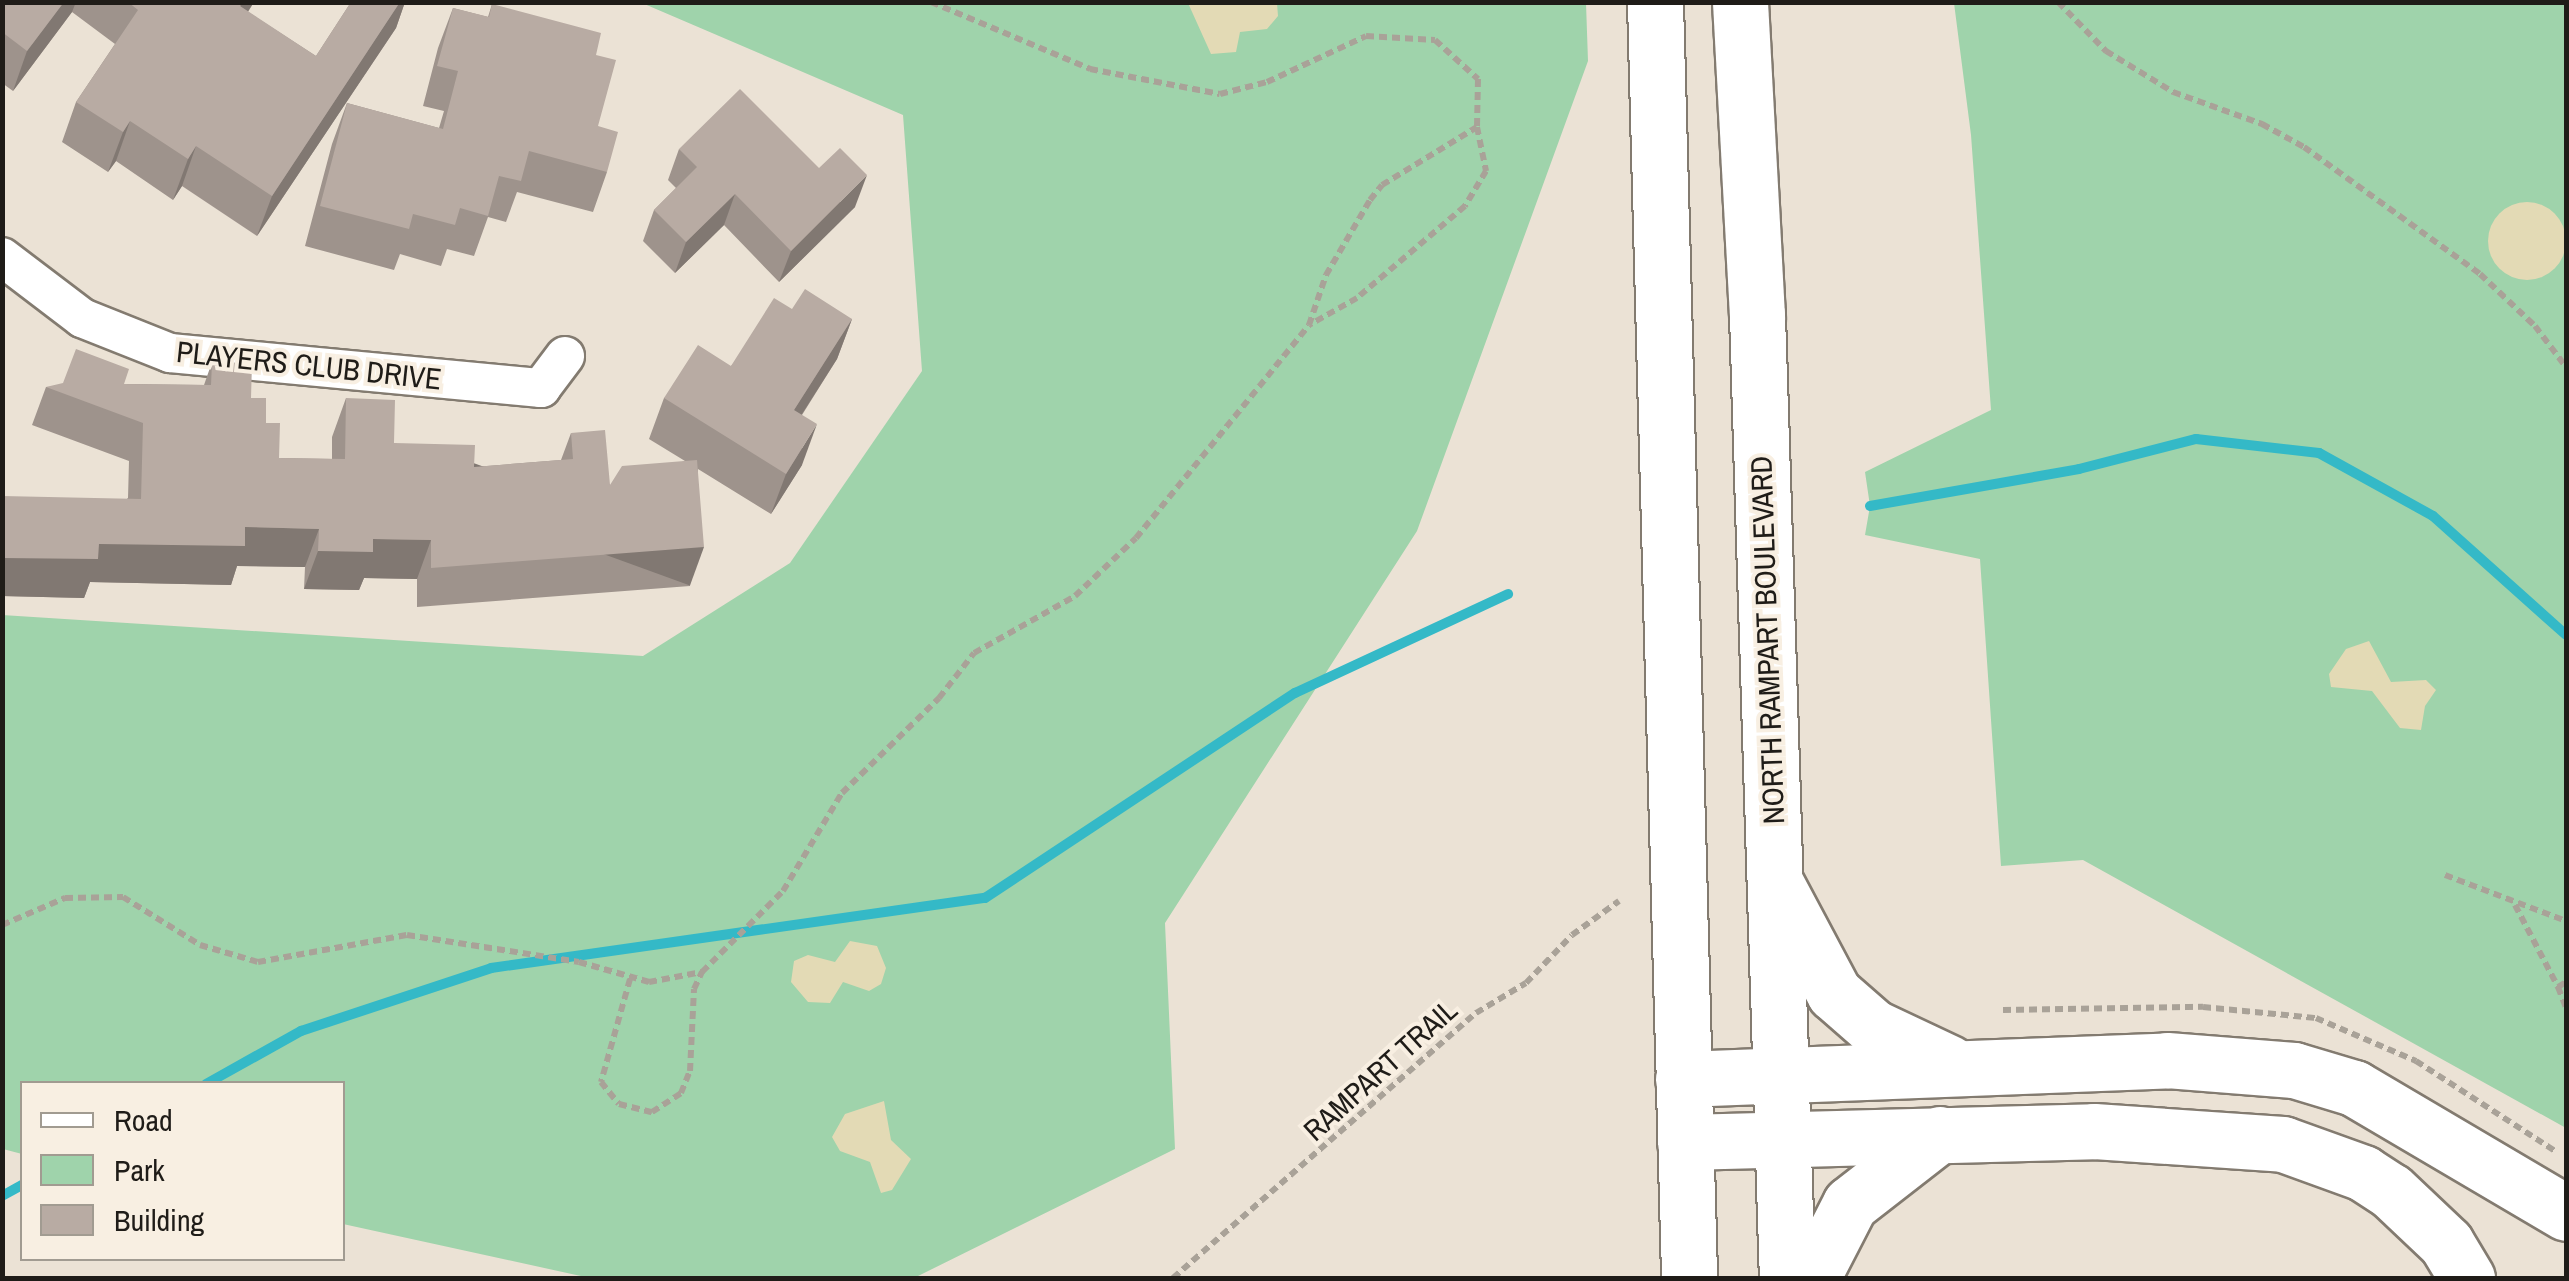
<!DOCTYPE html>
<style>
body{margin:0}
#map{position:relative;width:2569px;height:1281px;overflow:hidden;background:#ebe2d5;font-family:"Archivo Narrow",sans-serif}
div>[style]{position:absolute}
.green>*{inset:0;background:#9fd3ab}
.sand>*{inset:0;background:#e3dab5}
.round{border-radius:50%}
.stream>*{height:10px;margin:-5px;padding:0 5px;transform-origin:5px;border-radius:5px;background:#34b9c7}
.path>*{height:6px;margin-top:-3px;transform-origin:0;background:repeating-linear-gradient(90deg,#a9a298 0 8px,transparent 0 13px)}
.roads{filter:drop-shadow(2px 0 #837b70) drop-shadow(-2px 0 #837b70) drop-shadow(0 2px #837b70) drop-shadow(0 -2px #837b70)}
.minor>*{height:38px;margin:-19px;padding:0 19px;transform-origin:19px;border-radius:19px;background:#fff}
.primary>*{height:55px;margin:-27.5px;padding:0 27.5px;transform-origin:27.5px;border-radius:27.5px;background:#fff}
.motorway>*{height:55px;margin:-27.5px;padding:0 27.5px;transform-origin:27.5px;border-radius:27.5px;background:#fff}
.wall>*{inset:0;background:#9e938c}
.shaded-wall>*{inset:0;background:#817872;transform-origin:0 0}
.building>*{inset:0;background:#b8aba3}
span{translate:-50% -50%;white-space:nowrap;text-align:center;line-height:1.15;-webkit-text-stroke:8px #f8efe2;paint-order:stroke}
.street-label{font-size:30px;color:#1f1c18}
.frame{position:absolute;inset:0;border:5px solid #1f1c18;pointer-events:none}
.legend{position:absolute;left:20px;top:1081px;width:325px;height:180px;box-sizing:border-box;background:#f8efe2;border:2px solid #a19b91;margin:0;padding:12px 18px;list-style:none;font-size:30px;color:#1f1c18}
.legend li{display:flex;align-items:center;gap:20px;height:50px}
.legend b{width:50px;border:2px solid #a19b91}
</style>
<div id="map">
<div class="green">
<div style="clip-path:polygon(642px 3px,1586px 3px,1588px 61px,1417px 531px,1165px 923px,1175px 1149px,914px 1278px,590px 1278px,343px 1224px,342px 1084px,22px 1084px,22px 1154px,3px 1149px,2px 615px,643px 656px,790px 563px,922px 371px,903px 115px)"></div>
<div style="clip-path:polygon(1954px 3px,2566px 3px,2566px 1128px,2083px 860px,2001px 866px,1980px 559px,1865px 535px,1870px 506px,1865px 472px,1991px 410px,1971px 135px)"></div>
</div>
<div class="sand">
<div style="clip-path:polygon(1188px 3px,1277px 3px,1278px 16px,1267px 29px,1240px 32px,1236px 52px,1211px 54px)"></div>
<div class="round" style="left:2488px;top:202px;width:78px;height:78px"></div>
<div style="clip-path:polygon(2369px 641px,2391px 682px,2426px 680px,2436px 690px,2425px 706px,2421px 730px,2400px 728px,2372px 691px,2331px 687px,2329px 674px,2346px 649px)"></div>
<div style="clip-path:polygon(850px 941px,877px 946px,886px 968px,881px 984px,869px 991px,843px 982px,830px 1003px,808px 1002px,791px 982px,794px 961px,808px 955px,835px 962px)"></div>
<div style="clip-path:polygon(884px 1101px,891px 1140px,911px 1159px,892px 1190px,881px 1193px,870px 1162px,840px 1151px,832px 1137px,845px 1114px)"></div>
</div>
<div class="stream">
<div style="left:1870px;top:506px;width:212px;rotate:-10deg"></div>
<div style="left:2079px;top:469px;width:121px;rotate:-14.4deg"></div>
<div style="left:2196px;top:439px;width:124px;rotate:6.5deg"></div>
<div style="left:2319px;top:453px;width:130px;rotate:28.9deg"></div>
<div style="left:2433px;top:516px;width:178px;rotate:41.8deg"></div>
<div style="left:206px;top:1084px;width:109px;rotate:-29.2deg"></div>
<div style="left:301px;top:1031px;width:200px;rotate:-18.3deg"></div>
<div style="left:491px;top:968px;width:499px;rotate:-8.1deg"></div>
<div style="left:985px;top:898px;width:372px;rotate:-33.5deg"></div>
<div style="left:1295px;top:693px;width:235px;rotate:-24.9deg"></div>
<div style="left:2px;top:1196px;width:23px;rotate:-29deg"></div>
</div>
<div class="path">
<div style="left:931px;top:2px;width:173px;rotate:22.8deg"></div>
<div style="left:1090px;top:69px;width:132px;rotate:10.9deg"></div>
<div style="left:1220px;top:94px;width:49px;rotate:-14.3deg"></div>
<div style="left:1267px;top:82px;width:109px;rotate:-24.9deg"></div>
<div style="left:1366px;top:36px;width:69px;rotate:3.3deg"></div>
<div style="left:1435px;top:40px;width:58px;rotate:42.2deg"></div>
<div style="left:1478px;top:79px;width:48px;rotate:91.2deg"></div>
<div style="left:2058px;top:2px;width:69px;rotate:45.6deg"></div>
<div style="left:2106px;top:51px;width:79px;rotate:31.5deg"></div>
<div style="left:2173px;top:92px;width:95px;rotate:19.8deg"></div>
<div style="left:2262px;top:124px;width:48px;rotate:28.7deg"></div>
<div style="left:2304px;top:147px;width:217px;rotate:35.8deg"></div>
<div style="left:2480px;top:274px;width:76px;rotate:43.4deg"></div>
<div style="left:2535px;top:326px;width:51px;rotate:52.9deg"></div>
<div style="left:2445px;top:875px;width:129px;rotate:20.8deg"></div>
<div style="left:2515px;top:905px;width:93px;rotate:62.3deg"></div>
<div style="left:2558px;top:987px;width:9px;rotate:-32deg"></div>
<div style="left:2px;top:925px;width:69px;rotate:-23.2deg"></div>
<div style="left:65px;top:898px;width:58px;rotate:-1deg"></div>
<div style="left:123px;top:897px;width:91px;rotate:31.9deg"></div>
<div style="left:200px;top:945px;width:60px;rotate:16.3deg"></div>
<div style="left:258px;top:962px;width:151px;rotate:-10.3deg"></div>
<div style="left:407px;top:935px;width:174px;rotate:8.9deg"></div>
<div style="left:579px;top:962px;width:73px;rotate:15.9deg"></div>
<div style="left:649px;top:982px;width:54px;rotate:-10.7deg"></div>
<div style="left:630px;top:979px;width:107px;rotate:105.7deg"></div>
<div style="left:601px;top:1082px;width:28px;rotate:51deg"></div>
<div style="left:619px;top:1104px;width:34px;rotate:14deg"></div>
<div style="left:652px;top:1112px;width:35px;rotate:-33deg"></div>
<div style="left:681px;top:1093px;width:24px;rotate:-68deg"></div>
<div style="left:690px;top:1071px;width:82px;rotate:-87.2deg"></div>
<div style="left:694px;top:989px;width:19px;rotate:-65deg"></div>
<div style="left:702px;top:972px;width:115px;rotate:-45deg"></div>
<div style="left:783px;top:891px;width:114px;rotate:-59deg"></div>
<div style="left:842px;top:793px;width:136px;rotate:-44.4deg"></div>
<div style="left:939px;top:698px;width:57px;rotate:-52.1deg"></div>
<div style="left:974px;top:653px;width:116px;rotate:-29.4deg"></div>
<div style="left:1075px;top:596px;width:84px;rotate:-43.6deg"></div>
<div style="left:1136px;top:538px;width:274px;rotate:-50.9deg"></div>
<div style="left:1309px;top:325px;width:53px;rotate:-71.2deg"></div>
<div style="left:1326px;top:275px;width:87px;rotate:-59.6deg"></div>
<div style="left:1370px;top:200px;width:19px;rotate:-51deg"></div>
<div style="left:1382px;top:185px;width:111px;rotate:-31.4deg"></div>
<div style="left:1477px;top:127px;width:45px;rotate:78.4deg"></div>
<div style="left:1486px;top:171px;width:41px;rotate:121deg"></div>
<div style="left:1465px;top:206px;width:142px;rotate:139.6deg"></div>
<div style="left:1357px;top:298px;width:55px;rotate:150.6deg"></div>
<div style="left:2558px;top:987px;width:22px;rotate:69deg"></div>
<div style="left:2003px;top:1010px;width:200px;rotate:-0.9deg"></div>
<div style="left:2203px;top:1007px;width:114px;rotate:5.6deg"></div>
<div style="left:2316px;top:1018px;width:109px;rotate:23.3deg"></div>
<div style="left:2416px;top:1061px;width:166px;rotate:32.9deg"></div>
<div style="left:1173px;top:1278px;width:403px;rotate:-41.2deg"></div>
<div style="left:1476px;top:1013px;width:58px;rotate:-31deg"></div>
<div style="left:1526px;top:983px;width:66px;rotate:-46.2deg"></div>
<div style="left:1572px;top:935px;width:58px;rotate:-35.9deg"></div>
</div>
<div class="roads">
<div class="minor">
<div style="left:2px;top:257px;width:101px;rotate:37.3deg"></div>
<div style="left:82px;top:318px;width:95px;rotate:21.7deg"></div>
<div style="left:170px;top:353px;width:373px;rotate:5.4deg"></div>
<div style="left:541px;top:388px;width:40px;rotate:-53deg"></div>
</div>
<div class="primary">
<div style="left:1655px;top:2px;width:1276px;rotate:88.47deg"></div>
<div style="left:1740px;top:2px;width:313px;rotate:86.9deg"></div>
<div style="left:1757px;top:315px;width:963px;rotate:88.22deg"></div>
</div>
<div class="motorway">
<div style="left:1775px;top:882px;width:126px;rotate:62deg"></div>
<div style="left:1834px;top:993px;width:52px;rotate:41.1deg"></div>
<div style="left:1873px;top:1027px;width:84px;rotate:25.3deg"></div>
<div style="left:1683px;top:1079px;width:484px;rotate:-2.2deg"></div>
<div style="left:2167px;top:1060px;width:127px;rotate:4.5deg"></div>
<div style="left:2294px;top:1070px;width:63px;rotate:16.7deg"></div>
<div style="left:2354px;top:1088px;width:246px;rotate:30.5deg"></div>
<div style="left:1685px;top:1142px;width:409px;rotate:-1.5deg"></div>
<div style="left:2094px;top:1131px;width:189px;rotate:3.9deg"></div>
<div style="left:2283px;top:1144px;width:85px;rotate:19.9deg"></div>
<div style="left:2363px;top:1173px;width:33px;rotate:33deg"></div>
<div style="left:2391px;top:1191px;width:76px;rotate:43.4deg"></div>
<div style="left:2446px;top:1243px;width:41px;rotate:59deg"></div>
<div style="left:1812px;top:1278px;width:83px;rotate:-62.8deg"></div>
<div style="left:1850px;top:1204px;width:114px;rotate:-37.9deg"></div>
</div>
</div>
<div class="wall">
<div style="clip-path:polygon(2px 2px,254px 2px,248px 12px,316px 56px,351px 2px,405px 2px,396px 28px,257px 236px,182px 186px,173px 200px,116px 161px,108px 172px,62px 142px,76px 102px,115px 44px,72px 12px,13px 91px,2px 83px)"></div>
<div style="clip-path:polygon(492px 4px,596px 55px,598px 126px,607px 172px,593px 212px,517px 192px,506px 222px,488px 217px,474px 256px,447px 249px,441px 266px,400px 254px,394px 270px,305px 246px,332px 144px,347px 103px,439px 128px,444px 111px,423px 106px,438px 48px,453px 8px,488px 17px)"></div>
<div style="clip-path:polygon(679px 149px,855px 207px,779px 282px,724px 225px,675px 273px,643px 241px,654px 210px,676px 188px,668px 180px)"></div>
<div style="clip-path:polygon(792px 309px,852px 319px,837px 359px,802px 415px,802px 465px,771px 514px,698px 469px,690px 586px,417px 607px,417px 579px,364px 578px,359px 590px,304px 589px,305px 567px,237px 566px,231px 585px,90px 582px,84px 598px,2px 596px,128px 498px,129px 461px,32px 425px,46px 387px,124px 384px,204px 385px,212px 362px,251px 398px,266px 423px,279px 458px,332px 459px,332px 437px,346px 398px,394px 443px,474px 467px,561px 460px,571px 433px,610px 485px,685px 461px,649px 439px,664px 398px,731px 366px)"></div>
</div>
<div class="shaded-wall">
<div style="clip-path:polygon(64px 2px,76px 2px,72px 12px,13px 91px,27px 51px)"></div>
<div style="clip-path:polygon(242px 2px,254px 2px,225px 46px)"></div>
<div style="clip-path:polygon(400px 2px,405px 2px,396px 28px,257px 236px,272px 196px)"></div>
<div style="clip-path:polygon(130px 121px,116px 161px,108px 172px,123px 132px)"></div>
<div style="clip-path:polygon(196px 146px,182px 186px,173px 200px,188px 159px)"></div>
<div style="clip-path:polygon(867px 175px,855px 207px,779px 282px,791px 251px)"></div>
<div style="clip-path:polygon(735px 194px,724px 225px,675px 273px,686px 242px)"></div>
<div style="clip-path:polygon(852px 319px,837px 359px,779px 450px,794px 410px)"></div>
<div style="clip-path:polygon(817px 424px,802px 465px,771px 514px,786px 474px)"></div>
<div style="clip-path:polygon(245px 527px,319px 529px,305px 567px,237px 566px,231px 585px,90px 582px,84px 598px,2px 596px,2px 558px,99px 544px)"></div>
<div style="clip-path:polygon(373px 539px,431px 540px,417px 579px,364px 578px,359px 590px,304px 589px,318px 551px)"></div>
<div style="left:704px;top:547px;width:41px;height:274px;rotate:110deg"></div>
</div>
<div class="building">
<div style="clip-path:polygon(2px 2px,64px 2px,27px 51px,2px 32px)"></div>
<div style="clip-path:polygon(128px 2px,242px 2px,240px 6px,316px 56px,351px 2px,400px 2px,272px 196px,196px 146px,188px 159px,130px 121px,123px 132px,76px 102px,138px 10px)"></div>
<div style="clip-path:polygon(492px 4px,601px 33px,596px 55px,616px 60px,598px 126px,618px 132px,607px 172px,529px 151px,521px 181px,499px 176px,488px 216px,460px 208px,455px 225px,413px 214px,409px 229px,320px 206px,347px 103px,443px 129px,458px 71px,437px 66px,453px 8px,489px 17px)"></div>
<div style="clip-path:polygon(740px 89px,819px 168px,840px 148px,867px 175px,791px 251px,735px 194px,686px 242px,654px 210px,697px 167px,679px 149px)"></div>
<div style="clip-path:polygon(805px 289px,852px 319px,794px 410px,817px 424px,786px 474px,664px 398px,698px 345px,731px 366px,774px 298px,792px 309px)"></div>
<div style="clip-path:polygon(76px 349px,129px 369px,124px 384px,211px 385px,212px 362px,252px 363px,251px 398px,266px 398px,266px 423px,280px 423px,279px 458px,345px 459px,346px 398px,395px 400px,394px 443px,475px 445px,474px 467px,573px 459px,571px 433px,605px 430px,610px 485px,622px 466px,697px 460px,704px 547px,431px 568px,431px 540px,373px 539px,373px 552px,318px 551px,319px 529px,245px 527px,245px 546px,99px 544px,98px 559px,2px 558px,2px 496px,141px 499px,143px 423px,46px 387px,63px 383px)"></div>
</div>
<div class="street-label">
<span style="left:309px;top:365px;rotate:6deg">PLAYERS CLUB DRIVE</span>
<span style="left:1767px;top:640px;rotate:-92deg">NORTH RAMPART BOULEVARD</span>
<span style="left:1380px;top:1070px;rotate:-42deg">RAMPART TRAIL</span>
</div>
<div class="frame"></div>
<ul class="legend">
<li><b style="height:12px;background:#fff"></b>Road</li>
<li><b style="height:28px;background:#9fd3ab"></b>Park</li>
<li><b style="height:28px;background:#b8aba3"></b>Building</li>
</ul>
</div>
